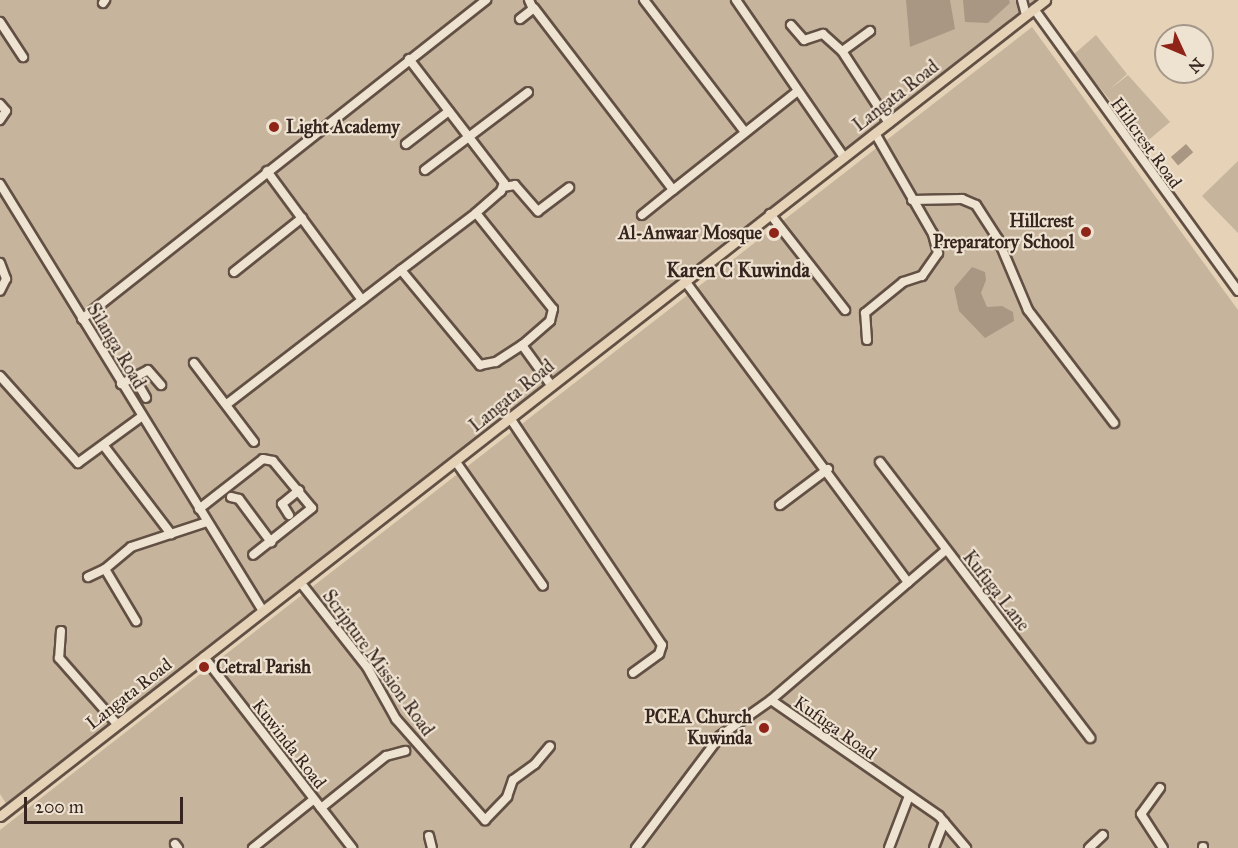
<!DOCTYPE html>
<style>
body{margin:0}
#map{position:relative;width:1238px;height:848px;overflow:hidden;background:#e5d2b7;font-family:"IM FELL Great Primer",serif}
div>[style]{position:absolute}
.green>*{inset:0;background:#c7b49d}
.water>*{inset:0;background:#aa9783;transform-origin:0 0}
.roads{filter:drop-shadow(2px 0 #625044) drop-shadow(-2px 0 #625044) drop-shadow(0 2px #625044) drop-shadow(0 -2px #625044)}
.minor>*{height:8px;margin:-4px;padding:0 4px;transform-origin:4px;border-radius:4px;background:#eee2d0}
.major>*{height:9px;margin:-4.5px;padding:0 4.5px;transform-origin:4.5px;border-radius:4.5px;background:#e5d2b7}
.dots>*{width:16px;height:16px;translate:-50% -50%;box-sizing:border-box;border:3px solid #eee2d0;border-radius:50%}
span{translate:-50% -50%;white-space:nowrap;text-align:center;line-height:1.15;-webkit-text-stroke:4.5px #eee2d0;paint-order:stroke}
.street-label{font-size:18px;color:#36241e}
.poi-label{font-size:18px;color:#36241e;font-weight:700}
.left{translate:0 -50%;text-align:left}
.right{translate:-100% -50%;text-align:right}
.neighbourhood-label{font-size:20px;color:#36241e;font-weight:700}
.north{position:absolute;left:1154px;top:24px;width:60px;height:60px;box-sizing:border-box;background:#eee2d0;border:2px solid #a49689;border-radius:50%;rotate:134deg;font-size:16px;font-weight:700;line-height:24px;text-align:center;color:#36241e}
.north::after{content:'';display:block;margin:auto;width:21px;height:27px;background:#8f2418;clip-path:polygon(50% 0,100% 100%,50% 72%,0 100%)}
.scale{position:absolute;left:24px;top:797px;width:159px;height:27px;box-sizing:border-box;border:3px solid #36241e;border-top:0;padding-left:8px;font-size:18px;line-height:21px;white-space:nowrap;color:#36241e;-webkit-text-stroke:4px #eee2d0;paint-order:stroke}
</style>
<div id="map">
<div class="green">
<div style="clip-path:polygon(0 0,1036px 0,7px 805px,0 794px)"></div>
<div style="clip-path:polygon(1032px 27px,1238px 310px,1238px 848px,0 848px,0 830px)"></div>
<div style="clip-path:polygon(1096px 35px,1127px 74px,1109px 90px,1128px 75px,1170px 122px,1145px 143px,1073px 55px)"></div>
<div style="clip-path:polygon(1238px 161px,1238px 233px,1202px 196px)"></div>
</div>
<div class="water">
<div style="clip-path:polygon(906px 0,950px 0,955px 29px,910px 47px)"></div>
<div style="clip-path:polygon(963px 0,1009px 0,1010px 3px,988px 23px,965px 22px)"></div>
<div style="left:1186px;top:144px;width:11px;height:20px;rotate:49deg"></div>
<div style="clip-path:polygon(972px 267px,985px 272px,986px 280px,981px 293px,987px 307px,1002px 306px,1013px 312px,1014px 321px,985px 338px,959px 311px,954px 288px)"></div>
</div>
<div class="roads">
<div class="minor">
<div style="left:644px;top:0;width:166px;rotate:52.6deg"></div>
<div style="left:736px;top:0;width:191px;rotate:55.5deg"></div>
<div style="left:1022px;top:0;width:16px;rotate:75deg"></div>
<div style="left:103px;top:3px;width:4px;rotate:-56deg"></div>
<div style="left:534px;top:8px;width:229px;rotate:52.6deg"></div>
<div style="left:673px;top:190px;width:159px;rotate:-38.4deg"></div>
<div style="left:1034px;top:9px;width:348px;rotate:54.1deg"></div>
<div style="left:520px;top:19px;width:16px;rotate:-38deg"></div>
<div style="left:533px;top:9px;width:10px;rotate:-114deg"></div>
<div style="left:0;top:22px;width:42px;rotate:56.7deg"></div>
<div style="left:791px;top:25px;width:20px;rotate:49deg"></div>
<div style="left:804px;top:40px;width:20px;rotate:-18deg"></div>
<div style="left:823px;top:34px;width:25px;rotate:42deg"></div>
<div style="left:870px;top:31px;width:34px;rotate:144deg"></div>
<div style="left:842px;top:51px;width:86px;rotate:56.9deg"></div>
<div style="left:409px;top:59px;width:156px;rotate:52.5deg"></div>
<div style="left:504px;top:183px;width:9px;rotate:111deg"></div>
<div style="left:501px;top:191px;width:33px;rotate:139deg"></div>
<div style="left:476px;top:213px;width:123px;rotate:51.3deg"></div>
<div style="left:553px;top:309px;width:12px;rotate:104deg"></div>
<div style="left:550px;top:321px;width:37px;rotate:139deg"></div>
<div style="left:522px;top:345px;width:49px;rotate:54.1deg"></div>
<div style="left:0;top:104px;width:9px;rotate:49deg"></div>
<div style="left:6px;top:111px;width:11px;rotate:124deg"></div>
<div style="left:406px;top:144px;width:54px;rotate:-37.5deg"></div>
<div style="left:425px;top:170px;width:129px;rotate:-37.1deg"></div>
<div style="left:267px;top:171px;width:160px;rotate:53.6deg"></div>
<div style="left:0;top:184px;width:501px;rotate:58.37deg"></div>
<div style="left:503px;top:187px;width:12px;rotate:-9deg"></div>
<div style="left:515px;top:185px;width:35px;rotate:49deg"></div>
<div style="left:538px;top:211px;width:39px;rotate:-37deg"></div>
<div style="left:912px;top:200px;width:50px;rotate:-1.1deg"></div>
<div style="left:962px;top:199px;width:15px;rotate:23deg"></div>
<div style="left:976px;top:205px;width:40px;rotate:57.1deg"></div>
<div style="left:998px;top:239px;width:77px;rotate:67.1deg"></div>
<div style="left:1028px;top:310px;width:142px;rotate:52.7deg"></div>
<div style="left:770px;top:214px;width:122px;rotate:52deg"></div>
<div style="left:642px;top:215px;width:40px;rotate:-39deg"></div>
<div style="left:0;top:263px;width:17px;rotate:69deg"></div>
<div style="left:6px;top:279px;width:13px;rotate:117deg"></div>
<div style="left:401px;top:270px;width:94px;rotate:-37.2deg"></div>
<div style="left:234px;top:272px;width:87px;rotate:-38.5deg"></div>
<div style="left:685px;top:281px;width:375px;rotate:53.5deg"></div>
<div style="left:82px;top:319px;width:515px;rotate:-38.29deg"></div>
<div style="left:867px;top:340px;width:27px;rotate:-94deg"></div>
<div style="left:865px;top:313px;width:49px;rotate:-39.2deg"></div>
<div style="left:903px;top:282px;width:20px;rotate:-18deg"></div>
<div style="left:922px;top:276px;width:28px;rotate:-55deg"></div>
<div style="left:938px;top:253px;width:20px;rotate:-105deg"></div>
<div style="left:933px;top:234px;width:116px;rotate:-119.9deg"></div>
<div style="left:194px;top:363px;width:99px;rotate:52.8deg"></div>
<div style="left:0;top:376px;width:117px;rotate:48.1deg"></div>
<div style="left:78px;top:463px;width:78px;rotate:-36.1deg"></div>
<div style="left:134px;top:377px;width:24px;rotate:60deg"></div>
<div style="left:121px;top:384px;width:30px;rotate:-27deg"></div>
<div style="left:148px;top:370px;width:20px;rotate:49deg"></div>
<div style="left:227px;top:404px;width:220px;rotate:-37.6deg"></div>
<div style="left:401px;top:270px;width:124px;rotate:50.3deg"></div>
<div style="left:480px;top:365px;width:16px;rotate:-11deg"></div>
<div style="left:496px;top:362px;width:31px;rotate:-33deg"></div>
<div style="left:510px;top:418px;width:273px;rotate:56.2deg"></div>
<div style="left:662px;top:645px;width:9px;rotate:108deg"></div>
<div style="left:659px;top:654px;width:32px;rotate:144deg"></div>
<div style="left:104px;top:446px;width:111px;rotate:52.7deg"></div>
<div style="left:456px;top:462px;width:151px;rotate:54.9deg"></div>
<div style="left:880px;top:462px;width:347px;rotate:52.7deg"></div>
<div style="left:231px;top:497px;width:8px;rotate:14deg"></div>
<div style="left:239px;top:499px;width:54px;rotate:53.3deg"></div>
<div style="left:780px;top:505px;width:60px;rotate:-36.9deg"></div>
<div style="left:199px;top:509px;width:81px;rotate:-38deg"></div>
<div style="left:263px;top:459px;width:10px;rotate:11deg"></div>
<div style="left:273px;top:461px;width:61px;rotate:50.3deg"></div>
<div style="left:312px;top:508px;width:75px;rotate:141.5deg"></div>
<div style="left:289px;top:515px;width:13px;rotate:-122deg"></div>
<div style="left:282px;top:504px;width:22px;rotate:-39deg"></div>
<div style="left:105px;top:569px;width:61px;rotate:59.2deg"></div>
<div style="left:88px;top:577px;width:19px;rotate:-25deg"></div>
<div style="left:105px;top:569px;width:34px;rotate:-40deg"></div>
<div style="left:131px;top:547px;width:80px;rotate:-18.2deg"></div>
<div style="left:300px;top:582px;width:108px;rotate:51.8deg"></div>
<div style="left:367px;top:667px;width:60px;rotate:60.9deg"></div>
<div style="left:396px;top:719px;width:135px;rotate:48.6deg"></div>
<div style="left:485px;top:820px;width:32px;rotate:-46deg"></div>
<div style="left:507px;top:797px;width:18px;rotate:-71deg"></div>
<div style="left:513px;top:780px;width:27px;rotate:-36deg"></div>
<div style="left:535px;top:764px;width:23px;rotate:-50deg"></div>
<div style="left:61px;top:631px;width:27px;rotate:94deg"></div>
<div style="left:59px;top:658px;width:88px;rotate:48.7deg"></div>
<div style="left:204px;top:657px;width:242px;rotate:52.2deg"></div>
<div style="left:771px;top:700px;width:204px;rotate:34.6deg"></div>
<div style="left:939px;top:816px;width:42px;rotate:49.8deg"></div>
<div style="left:1160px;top:788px;width:32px;rotate:126deg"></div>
<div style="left:1141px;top:814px;width:40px;rotate:57.1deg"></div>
<div style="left:321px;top:808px;width:83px;rotate:-38.7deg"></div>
<div style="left:386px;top:756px;width:20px;rotate:-15deg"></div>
<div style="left:429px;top:836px;width:12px;rotate:76deg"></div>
<div style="left:175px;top:844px;width:5px;rotate:53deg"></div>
<div style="left:1203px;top:847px;width:1px;rotate:90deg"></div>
<div style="left:253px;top:848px;width:77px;rotate:-38.7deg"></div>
<div style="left:636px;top:848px;width:140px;rotate:-53.1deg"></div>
<div style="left:720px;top:736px;width:62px;rotate:-35.2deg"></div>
<div style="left:771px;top:700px;width:230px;rotate:-40.6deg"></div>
<div style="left:889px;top:848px;width:56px;rotate:-69deg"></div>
<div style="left:934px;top:848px;width:28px;rotate:-69deg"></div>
<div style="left:1089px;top:848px;width:19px;rotate:-43deg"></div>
</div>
<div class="major">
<div style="left:0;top:816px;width:1326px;rotate:-37.98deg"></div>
</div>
</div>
<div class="dots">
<div style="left:274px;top:127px;background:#8f2418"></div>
<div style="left:1086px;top:232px;background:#8f2418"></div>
<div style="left:774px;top:233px;background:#8f2418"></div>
<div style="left:204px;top:667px;background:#8f2418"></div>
<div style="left:764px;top:728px;background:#8f2418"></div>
</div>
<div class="street-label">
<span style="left:896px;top:96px;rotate:-38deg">Langata Road</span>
<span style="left:1146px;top:143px;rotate:54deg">Hillcrest Road</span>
<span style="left:116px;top:346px;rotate:59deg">Silanga Road</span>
<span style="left:512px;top:396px;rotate:-39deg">Langata Road</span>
<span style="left:996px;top:591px;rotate:52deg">Kufuga Lane</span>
<span style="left:378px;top:663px;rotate:54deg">Scripture Mission Road</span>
<span style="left:129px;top:694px;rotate:-38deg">Langata Road</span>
<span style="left:835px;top:728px;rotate:35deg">Kufuga Road</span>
<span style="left:289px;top:744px;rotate:52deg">Kuwinda Road</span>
</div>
<div class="poi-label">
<span class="left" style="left:286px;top:127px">Light Academy</span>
<span class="right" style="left:1074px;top:232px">Hillcrest<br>Preparatory School</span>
<span class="right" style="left:762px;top:233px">Al-Anwaar Mosque</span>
<span class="left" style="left:216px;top:667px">Cetral Parish</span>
<span class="right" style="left:752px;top:728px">PCEA Church<br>Kuwinda</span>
</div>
<div class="neighbourhood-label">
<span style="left:738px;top:270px">Karen C Kuwinda</span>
</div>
<div class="north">N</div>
<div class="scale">200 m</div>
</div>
